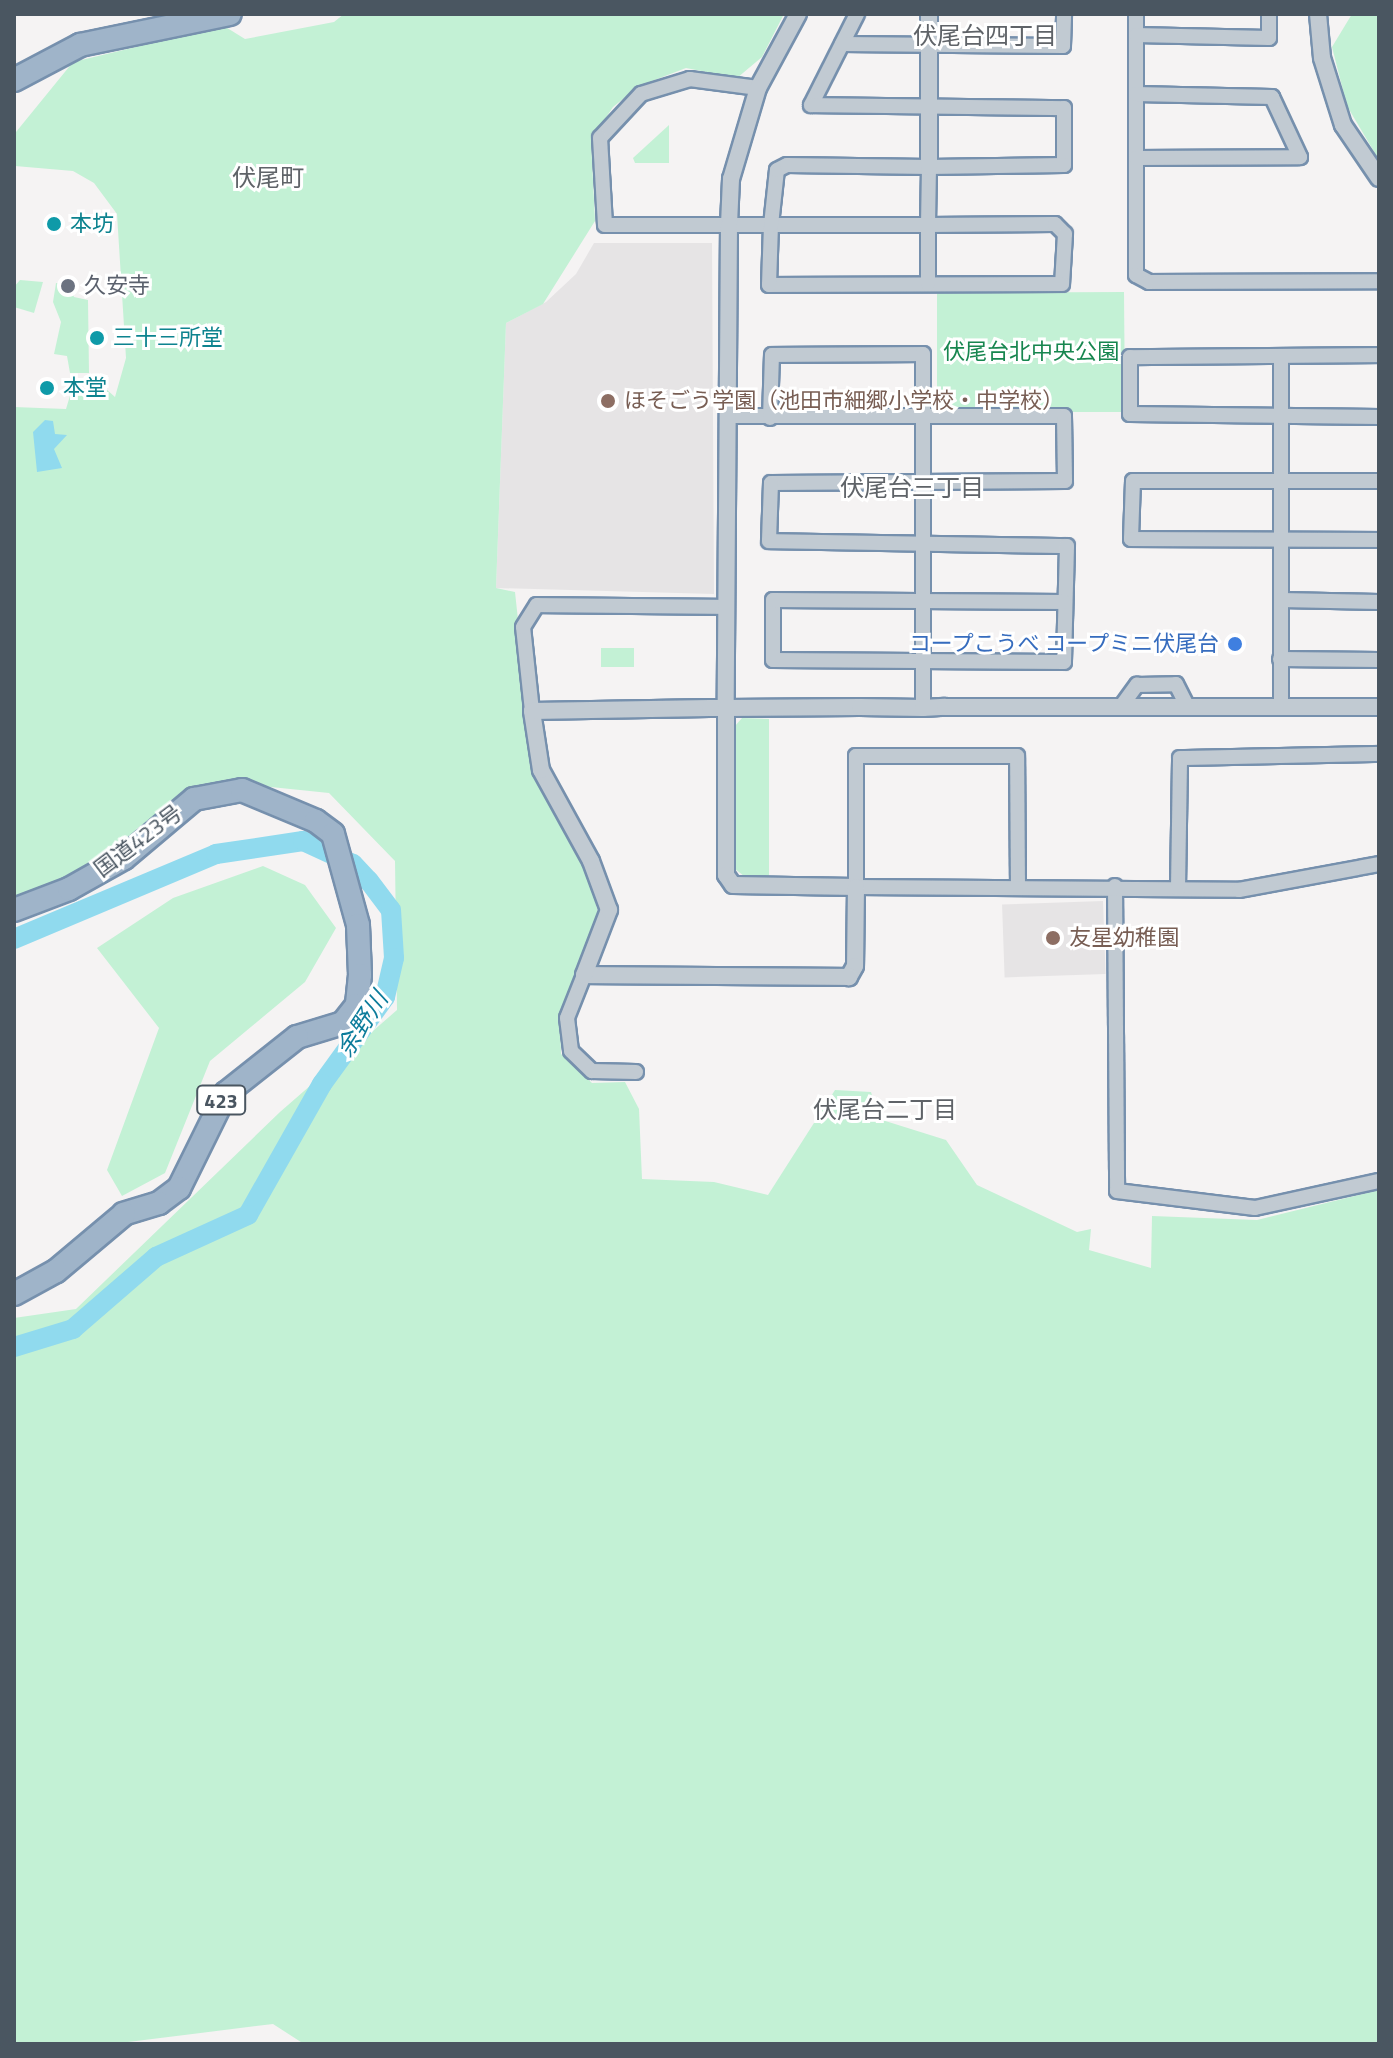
<!DOCTYPE html>
<meta charset="utf-8">
<style>
body{margin:0}
#map{position:relative;width:1393px;height:2058px;overflow:hidden;background:#f5f3f3;font-family:"Titillium Web","Noto Sans JP",sans-serif}
div>[style]{position:absolute}
.education>*{inset:0;background:#e6e4e5;transform-origin:0 0}
.green>*{inset:0;background:#c3f1d5;transform-origin:0 0}
.water>*{inset:0;background:#90daee}
.river>*{height:20px;margin:-10px;padding:0 10px;transform-origin:10px;border-radius:10px;background:#90daee}
.roads{filter:drop-shadow(2px 0 #7690ad) drop-shadow(-2px 0 #7690ad) drop-shadow(0 2px #7690ad) drop-shadow(0 -2px #7690ad)}
.minor>*{height:14px;margin:-7px;padding:0 7px;transform-origin:7px;border-radius:7px;background:#c1cad2}
.tertiary>*{height:16px;margin:-8px;padding:0 8px;transform-origin:8px;border-radius:8px;background:#c1cad2}
.trunk>*{height:22px;margin:-11px;padding:0 11px;transform-origin:11px;border-radius:11px;background:#9fb4c9}
.dots>*{width:22px;height:22px;translate:-50% -50%;box-sizing:border-box;border:4px solid #fff;border-radius:50%}
span{translate:-50% -50%;white-space:nowrap;text-align:center;line-height:1.15;-webkit-text-stroke:6px #fff;paint-order:stroke}
.shield-label span{padding:2px 6px;background:#fff;border:2px solid;border-radius:6px;-webkit-text-stroke-width:0}
.shield-label{font-size:20px;color:#4a5661;font-weight:700}
.culture-label{font-size:22px;color:#0d838f}
.left{translate:0 -50%;text-align:left}
.worship-label{font-size:22px;color:#5b616d}
.park-label{font-size:22px;color:#17864f}
.education-label{font-size:22px;color:#785e54}
.shop-label{font-size:22px;color:#366cbe}
.right{translate:-100% -50%;text-align:right}
.street-label{font-size:22px;color:#4a5661}
.neighbourhood-label{font-size:24px;color:#5f6368}
.water-label{font-size:24px;color:#0c7c9b;font-style:italic}
.frame{position:absolute;inset:0;border:16px solid #4a5661;pointer-events:none}
</style>
<div id="map">
<div class="education">
<div style="clip-path:polygon(594px 243px,712px 243px,714px 594px,496px 588px,506px 323px,546px 302px,576px 274px)"></div>
<div style="left:1103px;top:901px;width:73px;height:101px;rotate:88deg"></div>
</div>
<div class="green">
<div style="clip-path:polygon(344px 14px,784px 14px,762px 57px,737px 78px,686px 68px,639px 86px,613px 107px,591px 140px,595px 221px,543px 304px,506px 323px,496px 588px,515px 592px,535px 777px,588px 868px,598px 913px,560px 1017px,561px 1054px,592px 1083px,625px 1082px,639px 1109px,642px 1179px,714px 1182px,768px 1195px,835px 1090px,871px 1092px,879px 1119px,946px 1140px,977px 1185px,1077px 1232px,1091px 1229px,1089px 1250px,1151px 1268px,1152px 1216px,1257px 1220px,1379px 1190px,1379px 2044px,304px 2044px,273px 2024px,112px 2044px,14px 2044px,14px 1318px,76px 1309px,280px 1112px,397px 1010px,395px 861px,329px 793px,223px 782px,73px 877px,14px 900px,14px 407px,66px 409px,72px 389px,105px 388px,115px 397px,126px 358px,117px 214px,94px 183px,73px 171px,15px 166px,16px 132px,73px 62px,224px 26px,245px 39px,334px 22px)"></div>
<div style="clip-path:polygon(1352px 14px,1379px 14px,1379px 160px,1347px 106px,1332px 47px)"></div>
<div style="clip-path:polygon(669px 125px,669px 163px,635px 163px,633px 158px)"></div>
<div style="clip-path:polygon(20px 280px,43px 282px,34px 313px,14px 307px,14px 287px)"></div>
<div style="clip-path:polygon(56px 283px,69px 284px,74px 297px,88px 300px,89px 373px,70px 373px,67px 356px,54px 354px,61px 322px,53px 302px)"></div>
<div style="clip-path:polygon(1124px 292px,1125px 412px,943px 412px,937px 403px,937px 293px)"></div>
<div style="left:601px;top:648px;width:33px;height:19px"></div>
<div style="clip-path:polygon(742px 718px,769px 719px,769px 876px,744px 876px,735px 869px,735px 726px)"></div>
<div style="clip-path:polygon(263px 866px,305px 885px,336px 928px,305px 982px,210px 1061px,165px 1173px,122px 1196px,107px 1170px,159px 1028px,97px 948px,173px 898px)"></div>
</div>
<div class="water">
<div style="clip-path:polygon(53px 421px,55px 434px,67px 435px,54px 449px,62px 468px,37px 472px,33px 432px,45px 420px)"></div>
</div>
<div class="river">
<div style="left:14px;top:939px;width:219px;rotate:-22.8deg"></div>
<div style="left:216px;top:854px;width:88px;rotate:-8.5deg"></div>
<div style="left:303px;top:841px;width:55px;rotate:24.7deg"></div>
<div style="left:353px;top:864px;width:23px;rotate:47deg"></div>
<div style="left:369px;top:881px;width:36px;rotate:53deg"></div>
<div style="left:391px;top:910px;width:48px;rotate:86.4deg"></div>
<div style="left:394px;top:958px;width:40px;rotate:103deg"></div>
<div style="left:385px;top:997px;width:107px;rotate:125.9deg"></div>
<div style="left:322px;top:1084px;width:150px;rotate:119.5deg"></div>
<div style="left:248px;top:1215px;width:101px;rotate:155.5deg"></div>
<div style="left:156px;top:1257px;width:110px;rotate:139.1deg"></div>
<div style="left:73px;top:1329px;width:62px;rotate:163deg"></div>
</div>
<div class="roads">
<div class="minor">
<div style="left:857px;top:14px;width:102px;rotate:116.8deg"></div>
<div style="left:811px;top:105px;width:253px;rotate:0.7deg"></div>
<div style="left:1064px;top:108px;width:57px;rotate:90deg"></div>
<div style="left:1064px;top:165px;width:135px;rotate:179.2deg"></div>
<div style="left:1136px;top:14px;width:261px;rotate:90deg"></div>
<div style="left:1136px;top:275px;width:15px;rotate:28deg"></div>
<div style="left:1149px;top:282px;width:230px;rotate:-0.2deg"></div>
<div style="left:1136px;top:35px;width:133px;rotate:1.3deg"></div>
<div style="left:1269px;top:38px;width:24px;rotate:-90deg"></div>
<div style="left:842px;top:44px;width:221px;rotate:0.5deg"></div>
<div style="left:1063px;top:46px;width:32px;rotate:-88deg"></div>
<div style="left:758px;top:88px;width:69px;rotate:-172.5deg"></div>
<div style="left:690px;top:79px;width:51px;rotate:163deg"></div>
<div style="left:641px;top:94px;width:60px;rotate:133deg"></div>
<div style="left:600px;top:138px;width:87px;rotate:86.7deg"></div>
<div style="left:605px;top:225px;width:323px"></div>
<div style="left:928px;top:225px;width:127px;rotate:-0.5deg"></div>
<div style="left:1055px;top:224px;width:14px;rotate:45deg"></div>
<div style="left:1065px;top:234px;width:50px;rotate:93.4deg"></div>
<div style="left:1062px;top:284px;width:293px;rotate:179.8deg"></div>
<div style="left:769px;top:285px;width:60px;rotate:-88.1deg"></div>
<div style="left:771px;top:225px;width:55px;rotate:-83.8deg"></div>
<div style="left:777px;top:170px;width:11px;rotate:-27deg"></div>
<div style="left:787px;top:165px;width:142px;rotate:0.8deg"></div>
<div style="left:929px;top:167px;width:58px;rotate:91deg"></div>
<div style="left:928px;top:225px;width:59px;rotate:90deg"></div>
<div style="left:1136px;top:158px;width:164px;rotate:-0.3deg"></div>
<div style="left:1300px;top:157px;width:66px;rotate:-115deg"></div>
<div style="left:1272px;top:97px;width:136px;rotate:-178.7deg"></div>
<div style="left:1379px;top:355px;width:249px;rotate:179.5deg"></div>
<div style="left:1130px;top:357px;width:57px;rotate:90deg"></div>
<div style="left:1130px;top:414px;width:249px;rotate:0.7deg"></div>
<div style="left:1281px;top:356px;width:351px;rotate:90deg"></div>
<div style="left:729px;top:416px;width:335px"></div>
<div style="left:1064px;top:416px;width:65px;rotate:89.1deg"></div>
<div style="left:1065px;top:481px;width:294px;rotate:179.6deg"></div>
<div style="left:771px;top:483px;width:58px;rotate:92deg"></div>
<div style="left:769px;top:541px;width:298px;rotate:1deg"></div>
<div style="left:1067px;top:546px;width:116px;rotate:91.5deg"></div>
<div style="left:1064px;top:662px;width:291px;rotate:-179.6deg"></div>
<div style="left:773px;top:660px;width:60px;rotate:-90deg"></div>
<div style="left:773px;top:600px;width:291px;rotate:0.4deg"></div>
<div style="left:770px;top:418px;width:63px;rotate:-88.2deg"></div>
<div style="left:772px;top:355px;width:151px;rotate:-0.4deg"></div>
<div style="left:923px;top:354px;width:354px;rotate:90deg"></div>
<div style="left:1379px;top:481px;width:246px;rotate:180deg"></div>
<div style="left:1133px;top:481px;width:58px;rotate:92deg"></div>
<div style="left:1131px;top:539px;width:248px;rotate:0.2deg"></div>
<div style="left:1281px;top:600px;width:98px;rotate:1.2deg"></div>
<div style="left:1280px;top:659px;width:99px;rotate:0.6deg"></div>
<div style="left:1120px;top:708px;width:29px;rotate:-54deg"></div>
<div style="left:1137px;top:685px;width:39px;rotate:-1deg"></div>
<div style="left:1176px;top:684px;width:27px;rotate:63deg"></div>
<div style="left:532px;top:711px;width:84px;rotate:-96.1deg"></div>
<div style="left:523px;top:627px;width:26px;rotate:-58deg"></div>
<div style="left:537px;top:605px;width:190px;rotate:0.6deg"></div>
<div style="left:1115px;top:886px;width:305px;rotate:89.6deg"></div>
<div style="left:1117px;top:1191px;width:139px;rotate:7deg"></div>
<div style="left:1255px;top:1208px;width:127px;rotate:-12.3deg"></div>
<div style="left:1018px;top:887px;width:131px;rotate:-90.4deg"></div>
<div style="left:1017px;top:756px;width:161px;rotate:180deg"></div>
<div style="left:856px;top:756px;width:131px;rotate:90deg"></div>
<div style="left:856px;top:887px;width:383px;rotate:0.4deg"></div>
<div style="left:1239px;top:890px;width:142px;rotate:-10.5deg"></div>
<div style="left:1178px;top:888px;width:130px;rotate:-89.1deg"></div>
<div style="left:1180px;top:758px;width:199px;rotate:-1.2deg"></div>
<div style="left:584px;top:975px;width:46px;rotate:111.6deg"></div>
<div style="left:567px;top:1018px;width:33px;rotate:83deg"></div>
<div style="left:571px;top:1051px;width:29px;rotate:44deg"></div>
<div style="left:592px;top:1071px;width:44px;rotate:1.3deg"></div>
</div>
<div class="tertiary">
<div style="left:798px;top:14px;width:84px;rotate:118.4deg"></div>
<div style="left:758px;top:88px;width:95px;rotate:106.5deg"></div>
<div style="left:731px;top:179px;width:46px;rotate:92.5deg"></div>
<div style="left:729px;top:225px;width:483px;rotate:90.4deg"></div>
<div style="left:726px;top:708px;width:167px;rotate:90deg"></div>
<div style="left:726px;top:875px;width:12px;rotate:55deg"></div>
<div style="left:733px;top:885px;width:123px;rotate:0.9deg"></div>
<div style="left:856px;top:887px;width:79px;rotate:90.7deg"></div>
<div style="left:855px;top:966px;width:13px;rotate:119deg"></div>
<div style="left:849px;top:977px;width:265px;rotate:-179.6deg"></div>
<div style="left:584px;top:975px;width:70px;rotate:-69deg"></div>
<div style="left:609px;top:910px;width:52px;rotate:-110.2deg"></div>
<div style="left:591px;top:861px;width:104px;rotate:-118.8deg"></div>
<div style="left:541px;top:770px;width:60px;rotate:-98.7deg"></div>
<div style="left:532px;top:711px;width:178px;rotate:-1deg"></div>
<div style="left:710px;top:708px;width:16px"></div>
<div style="left:726px;top:708px;width:134px;rotate:-0.4deg"></div>
<div style="left:860px;top:707px;width:63px;rotate:0.9deg"></div>
<div style="left:923px;top:708px;width:22px;rotate:-3deg"></div>
<div style="left:945px;top:707px;width:434px"></div>
<div style="left:1318px;top:14px;width:44px;rotate:84.8deg"></div>
<div style="left:1322px;top:58px;width:70px;rotate:72.6deg"></div>
<div style="left:1343px;top:125px;width:64px;rotate:55.8deg"></div>
<div style="left:929px;top:167px;width:153px;rotate:-90deg"></div>
</div>
<div class="trunk">
<div style="left:14px;top:80px;width:75px;rotate:-27.9deg"></div>
<div style="left:80px;top:45px;width:153px;rotate:-11.7deg"></div>
<div style="left:14px;top:910px;width:59px;rotate:-20.9deg"></div>
<div style="left:69px;top:889px;width:63px;rotate:-29.4deg"></div>
<div style="left:124px;top:858px;width:92px;rotate:-40.1deg"></div>
<div style="left:194px;top:799px;width:49px;rotate:-10.6deg"></div>
<div style="left:242px;top:790px;width:80px;rotate:22.7deg"></div>
<div style="left:316px;top:821px;width:21px;rotate:37deg"></div>
<div style="left:333px;top:834px;width:94px;rotate:74.6deg"></div>
<div style="left:358px;top:925px;width:50px;rotate:87.7deg"></div>
<div style="left:360px;top:975px;width:30px;rotate:96deg"></div>
<div style="left:357px;top:1005px;width:23px;rotate:128deg"></div>
<div style="left:343px;top:1023px;width:48px;rotate:163.1deg"></div>
<div style="left:297px;top:1037px;width:90px;rotate:141.7deg"></div>
<div style="left:226px;top:1093px;width:106px;rotate:116.3deg"></div>
<div style="left:179px;top:1188px;width:25px;rotate:143deg"></div>
<div style="left:159px;top:1203px;width:37px;rotate:163deg"></div>
<div style="left:124px;top:1214px;width:89px;rotate:140deg"></div>
<div style="left:56px;top:1271px;width:48px;rotate:151.3deg"></div>
</div>
</div>
<div class="dots">
<div style="left:54px;top:224px;background:#0f9aa8"></div>
<div style="left:68px;top:286px;background:#6b7280"></div>
<div style="left:97px;top:338px;background:#0f9aa8"></div>
<div style="left:47px;top:388px;background:#0f9aa8"></div>
<div style="left:608px;top:401px;background:#8d6e63"></div>
<div style="left:1235px;top:644px;background:#3f7fe0"></div>
<div style="left:1053px;top:938px;background:#8d6e63"></div>
</div>
<div class="shield-label">
<span style="left:221px;top:1100px">423</span>
</div>
<div class="culture-label">
<span class="left" style="left:70px;top:224px">本坊</span>
<span class="left" style="left:113px;top:338px">三十三所堂</span>
<span class="left" style="left:63px;top:388px">本堂</span>
</div>
<div class="worship-label">
<span class="left" style="left:84px;top:286px">久安寺</span>
</div>
<div class="park-label">
<span style="left:1031px;top:352px">伏尾台北中央公園</span>
</div>
<div class="education-label">
<span class="left" style="left:624px;top:401px">ほそごう学園（池田市細郷小学校・中学校）</span>
<span class="left" style="left:1069px;top:938px">友星幼稚園</span>
</div>
<div class="shop-label">
<span class="right" style="left:1219px;top:644px">コープこうべ コープミニ伏尾台</span>
</div>
<div class="street-label">
<span style="left:138px;top:841px;rotate:-37deg">国道423号</span>
</div>
<div class="neighbourhood-label">
<span style="left:985px;top:36px">伏尾台四丁目</span>
<span style="left:268px;top:178px">伏尾町</span>
<span style="left:912px;top:488px">伏尾台三丁目</span>
<span style="left:885px;top:1110px">伏尾台二丁目</span>
</div>
<div class="water-label">
<span style="left:362px;top:1024px;rotate:-57deg">余野川</span>
</div>
<div class="frame"></div>
</div>
